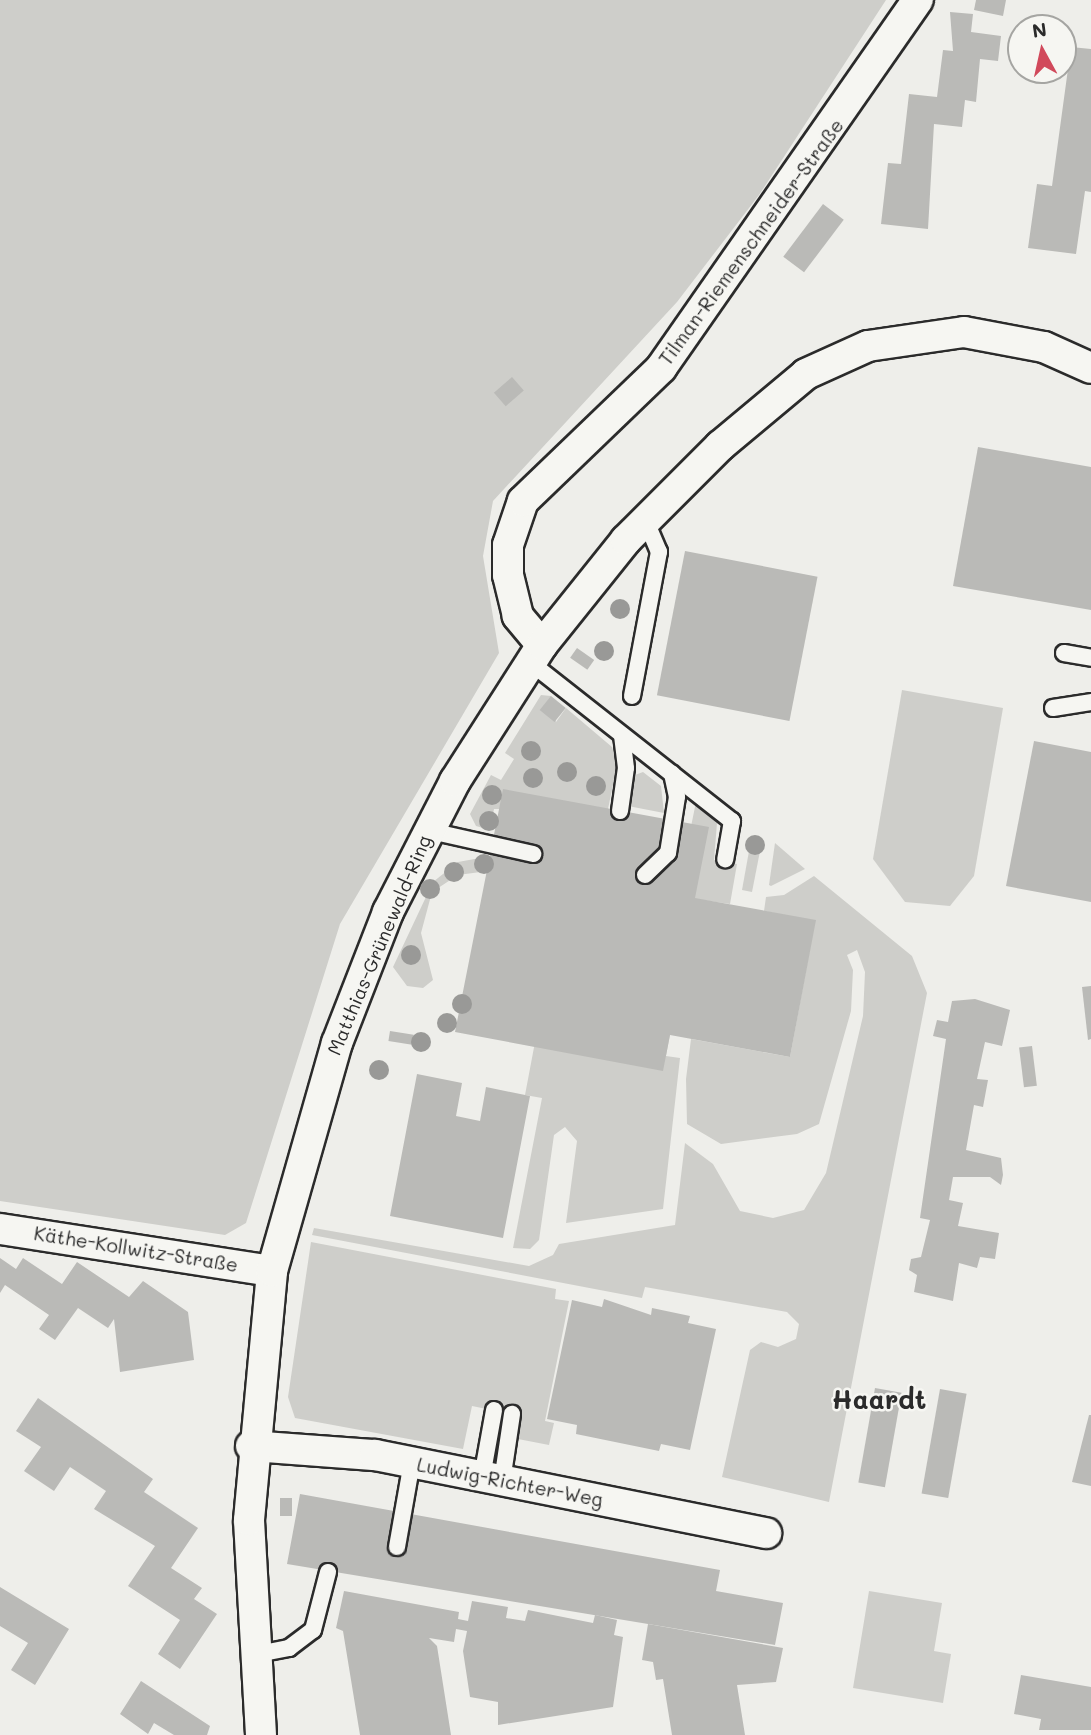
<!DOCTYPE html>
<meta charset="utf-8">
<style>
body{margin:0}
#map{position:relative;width:1091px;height:1735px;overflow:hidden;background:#eeeeea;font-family:Mali,sans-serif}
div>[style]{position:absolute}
.green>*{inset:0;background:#cececa}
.building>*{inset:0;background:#babab7;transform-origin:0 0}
.roads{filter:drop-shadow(2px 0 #2b2b2b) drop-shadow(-2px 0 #2b2b2b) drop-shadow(0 2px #2b2b2b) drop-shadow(0 -2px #2b2b2b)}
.service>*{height:16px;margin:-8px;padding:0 8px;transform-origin:8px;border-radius:8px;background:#f6f6f2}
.minor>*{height:30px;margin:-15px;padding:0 15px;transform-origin:15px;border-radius:15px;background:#f6f6f2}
.trees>*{width:20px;height:20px;margin:-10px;border-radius:50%;background:#999997}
span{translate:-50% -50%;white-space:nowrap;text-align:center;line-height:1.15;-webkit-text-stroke:5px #f6f6f2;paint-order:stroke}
.street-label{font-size:19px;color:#2b2b2b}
.district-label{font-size:26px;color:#2b2b2b;font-weight:700}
.north{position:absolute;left:1007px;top:14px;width:70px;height:70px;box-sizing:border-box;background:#f6f6f2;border:2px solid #a5a5a2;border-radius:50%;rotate:352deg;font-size:19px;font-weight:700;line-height:28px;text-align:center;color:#2b2b2b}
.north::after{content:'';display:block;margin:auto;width:24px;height:32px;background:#d1495b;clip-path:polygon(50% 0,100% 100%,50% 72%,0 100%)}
</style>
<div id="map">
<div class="green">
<div style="clip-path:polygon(0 0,886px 0,759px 195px,677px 302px,493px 501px,483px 556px,499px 653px,340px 924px,246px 1223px,225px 1235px,0 1201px)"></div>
<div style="clip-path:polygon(902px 690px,1003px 708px,974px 876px,950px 906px,905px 902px,873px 859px)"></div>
<div style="clip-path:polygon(541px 695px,551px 696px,556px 722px,566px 708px,612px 747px,617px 765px,608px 809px,494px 809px,490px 830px,476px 826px,470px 814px,491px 775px,501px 780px,514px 759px,505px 753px)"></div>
<div style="clip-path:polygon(643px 772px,661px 786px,664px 813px,628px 806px,635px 775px)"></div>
<div style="clip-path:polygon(696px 802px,717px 823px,714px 860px,737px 864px,730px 904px,695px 899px,666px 1056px,680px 1058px,663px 1209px,566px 1223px,577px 1141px,565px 1127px,554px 1135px,539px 1240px,530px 1249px,513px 1248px,542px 1098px,525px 1095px,559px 915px,684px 861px)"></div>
<div style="clip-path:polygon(751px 840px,761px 846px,752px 892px,742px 890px)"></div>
<div style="clip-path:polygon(775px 843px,805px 869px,771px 886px,769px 885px)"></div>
<div style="clip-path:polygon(491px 856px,488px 871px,458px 875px,432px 892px,421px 933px,433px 980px,423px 988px,407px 986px,393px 967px,433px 882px,458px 862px)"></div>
<div style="clip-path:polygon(814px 876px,912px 956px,927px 993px,829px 1502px,722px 1477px,750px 1350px,761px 1342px,778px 1347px,796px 1339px,799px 1324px,787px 1312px,645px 1287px,642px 1298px,312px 1235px,314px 1228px,529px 1266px,553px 1255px,559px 1244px,675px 1225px,685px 1143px,713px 1164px,740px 1211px,773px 1218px,804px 1210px,826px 1173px,863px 1016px,865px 972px,857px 950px,847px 955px,853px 970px,851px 1011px,819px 1124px,797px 1134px,721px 1144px,687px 1124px,686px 1079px,691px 1039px,790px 1057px,815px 921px,764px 911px,766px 897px,784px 895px)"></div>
<div style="clip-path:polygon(311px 1242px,556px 1289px,555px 1299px,569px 1301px,545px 1421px,554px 1423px,549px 1445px,518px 1439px,521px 1416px,472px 1406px,463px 1449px,295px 1418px,288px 1397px)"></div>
<div style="clip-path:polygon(869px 1591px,942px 1603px,934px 1651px,951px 1654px,943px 1703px,853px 1688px)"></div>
</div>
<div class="building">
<div style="clip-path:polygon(976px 0,1006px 0,1003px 16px,974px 10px)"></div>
<div style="clip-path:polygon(950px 12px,973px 14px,971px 32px,1001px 36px,998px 61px,980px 59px,976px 102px,965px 100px,962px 127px,934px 124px,928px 229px,881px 224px,888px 163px,901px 164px,909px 94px,937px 97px,943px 50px,953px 51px)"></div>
<div style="clip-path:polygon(1071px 47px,1091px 49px,1091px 192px,1085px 191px,1076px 254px,1028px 248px,1037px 184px,1052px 186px)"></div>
<div style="left:823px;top:204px;width:26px;height:66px;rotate:37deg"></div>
<div style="left:512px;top:377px;width:18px;height:24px;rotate:49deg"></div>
<div style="clip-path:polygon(978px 447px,1091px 467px,1091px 610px,953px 586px)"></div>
<div style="left:685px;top:551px;width:135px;height:147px;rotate:11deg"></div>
<div style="left:577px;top:648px;width:21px;height:12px;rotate:35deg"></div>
<div style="left:551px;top:696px;width:19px;height:18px;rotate:39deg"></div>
<div style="clip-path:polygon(1034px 741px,1091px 752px,1091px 902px,1006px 886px)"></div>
<div style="clip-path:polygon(503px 789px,709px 827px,695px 898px,816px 920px,790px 1057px,670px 1035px,663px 1071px,455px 1032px)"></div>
<div style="clip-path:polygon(1091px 986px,1091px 1039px,1088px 1040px,1082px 987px)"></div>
<div style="clip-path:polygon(975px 999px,1010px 1010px,1002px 1046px,985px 1042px,977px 1079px,988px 1080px,983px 1107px,974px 1105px,966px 1150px,1001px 1158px,1003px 1175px,1001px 1185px,990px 1177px,953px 1177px,949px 1200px,963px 1203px,958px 1226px,999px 1233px,995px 1259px,980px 1257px,977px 1268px,959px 1263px,953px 1301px,914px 1292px,917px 1275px,909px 1270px,911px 1259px,921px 1257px,930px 1220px,920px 1218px,946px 1039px,933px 1036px,937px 1020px,948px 1022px,952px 1001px)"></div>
<div style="left:390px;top:1031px;width:24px;height:10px;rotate:9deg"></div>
<div style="left:1032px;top:1046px;width:40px;height:13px;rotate:83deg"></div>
<div style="clip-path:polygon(417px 1074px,462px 1083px,456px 1116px,480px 1121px,486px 1087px,530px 1096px,503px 1238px,390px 1216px)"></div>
<div style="clip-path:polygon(0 1258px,16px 1269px,23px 1258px,62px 1284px,77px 1262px,129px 1297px,143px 1281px,188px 1312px,194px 1360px,120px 1372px,114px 1319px,108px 1328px,78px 1308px,55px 1340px,39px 1329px,49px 1315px,5px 1285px,0 1293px)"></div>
<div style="clip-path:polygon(604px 1299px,651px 1315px,652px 1308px,690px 1316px,688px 1323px,716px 1329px,690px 1450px,661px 1444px,659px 1451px,576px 1434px,577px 1425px,547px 1419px,572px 1300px,602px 1307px)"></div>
<div style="left:875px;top:1388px;width:27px;height:96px;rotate:10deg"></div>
<div style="left:940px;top:1389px;width:27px;height:106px;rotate:10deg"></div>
<div style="clip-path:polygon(38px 1398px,153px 1479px,144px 1492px,198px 1528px,171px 1568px,202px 1588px,194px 1599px,217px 1614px,180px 1669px,158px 1654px,180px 1620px,128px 1586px,155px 1546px,94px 1509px,106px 1491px,70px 1467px,54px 1491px,24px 1471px,41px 1447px,16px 1431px)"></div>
<div style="clip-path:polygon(1089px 1415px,1091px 1415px,1091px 1486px,1072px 1482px)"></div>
<div style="clip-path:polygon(300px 1494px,720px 1570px,716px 1591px,783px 1603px,775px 1645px,287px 1564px)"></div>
<div style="left:280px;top:1498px;width:12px;height:18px"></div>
<div style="clip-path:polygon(0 1587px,69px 1629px,35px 1685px,11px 1670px,28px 1643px,0 1626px)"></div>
<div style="clip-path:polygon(344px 1591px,459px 1612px,458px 1619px,468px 1621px,472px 1601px,508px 1607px,506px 1618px,525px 1621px,528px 1610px,593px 1623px,595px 1615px,617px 1620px,614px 1635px,623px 1637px,613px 1707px,498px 1725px,498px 1702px,470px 1697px,463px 1651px,467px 1631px,456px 1629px,454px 1642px,429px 1638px,437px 1646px,451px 1735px,360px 1735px,343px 1631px,336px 1628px)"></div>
<div style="clip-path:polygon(648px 1624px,783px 1648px,776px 1682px,737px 1685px,745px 1735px,672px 1735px,663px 1679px,656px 1680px,653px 1662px,642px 1660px)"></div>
<div style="clip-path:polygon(1021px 1675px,1091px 1687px,1091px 1730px,1039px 1730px,1041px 1719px,1014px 1714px)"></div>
<div style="clip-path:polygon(141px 1681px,210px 1726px,207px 1735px,174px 1735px,154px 1723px,148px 1734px,120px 1714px)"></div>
</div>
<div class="roads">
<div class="service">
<div style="left:1064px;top:653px;width:27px;rotate:10deg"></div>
<div style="left:531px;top:663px;width:256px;rotate:38.2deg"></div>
<div style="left:732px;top:821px;width:39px;rotate:100deg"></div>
<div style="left:632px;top:696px;width:147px;rotate:-79.4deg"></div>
<div style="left:659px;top:552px;width:36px;rotate:-113deg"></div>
<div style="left:1053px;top:708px;width:38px;rotate:-9deg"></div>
<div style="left:620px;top:811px;width:43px;rotate:-82.1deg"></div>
<div style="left:626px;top:768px;width:33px;rotate:-97deg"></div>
<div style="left:426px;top:830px;width:110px;rotate:12.6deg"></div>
<div style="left:645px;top:875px;width:32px;rotate:-44deg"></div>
<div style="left:668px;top:853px;width:57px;rotate:-80.9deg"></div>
<div style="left:677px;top:797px;width:24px;rotate:-102deg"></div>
<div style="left:482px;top:1477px;width:68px;rotate:-79.8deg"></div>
<div style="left:502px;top:1481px;width:68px;rotate:-81.5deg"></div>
<div style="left:397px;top:1547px;width:86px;rotate:-80deg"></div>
<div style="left:253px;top:1655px;width:37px;rotate:-11deg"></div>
<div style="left:289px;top:1648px;width:30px;rotate:-37deg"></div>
<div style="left:313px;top:1630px;width:60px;rotate:-75.5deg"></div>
</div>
<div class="minor">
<div style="left:542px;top:645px;width:38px;rotate:-130deg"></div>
<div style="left:518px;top:616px;width:42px;rotate:-103.7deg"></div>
<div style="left:508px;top:575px;width:30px;rotate:-90deg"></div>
<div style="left:508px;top:545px;width:46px;rotate:-71.2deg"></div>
<div style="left:523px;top:501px;width:192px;rotate:-43.9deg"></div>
<div style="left:661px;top:368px;width:449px;rotate:-55.1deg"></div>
<div style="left:0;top:1229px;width:275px;rotate:8.8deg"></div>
<div style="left:251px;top:1446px;width:124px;rotate:4.2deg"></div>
<div style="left:375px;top:1455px;width:399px;rotate:11.3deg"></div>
<div style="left:261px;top:1735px;width:215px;rotate:-93.2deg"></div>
<div style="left:249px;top:1520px;width:250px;rotate:-84.7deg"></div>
<div style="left:272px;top:1271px;width:237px;rotate:-74.1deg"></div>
<div style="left:337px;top:1043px;width:141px;rotate:-68.7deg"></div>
<div style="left:388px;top:912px;width:147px;rotate:-62.9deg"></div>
<div style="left:455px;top:781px;width:161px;rotate:-57.4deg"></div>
<div style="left:542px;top:645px;width:134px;rotate:-51.3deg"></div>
<div style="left:626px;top:540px;width:133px;rotate:-45deg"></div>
<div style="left:720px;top:446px;width:112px;rotate:-39.9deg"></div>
<div style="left:806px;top:374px;width:68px;rotate:-24.3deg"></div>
<div style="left:868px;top:346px;width:97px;rotate:-8.3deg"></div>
<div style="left:964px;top:332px;width:81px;rotate:10.6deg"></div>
<div style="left:1044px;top:347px;width:51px;rotate:24.1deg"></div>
</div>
</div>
<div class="trees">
<div style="left:620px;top:609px"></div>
<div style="left:604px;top:651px"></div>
<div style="left:531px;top:751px"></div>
<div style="left:567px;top:772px"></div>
<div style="left:533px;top:778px"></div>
<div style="left:596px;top:786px"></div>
<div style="left:492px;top:795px"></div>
<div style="left:489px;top:821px"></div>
<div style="left:755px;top:845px"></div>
<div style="left:484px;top:864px"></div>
<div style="left:454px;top:872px"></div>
<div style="left:430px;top:889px"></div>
<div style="left:411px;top:955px"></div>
<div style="left:462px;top:1004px"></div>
<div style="left:447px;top:1023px"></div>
<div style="left:421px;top:1042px"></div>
<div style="left:379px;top:1070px"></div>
</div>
<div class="street-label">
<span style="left:751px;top:242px;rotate:-54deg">Tilman-Riemenschneider-Straße</span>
<span style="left:379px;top:945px;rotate:-67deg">Matthias-Grünewald-Ring</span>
<span style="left:136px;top:1249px;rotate:9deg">Käthe-Kollwitz-Straße</span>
<span style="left:510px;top:1482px;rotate:11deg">Ludwig-Richter-Weg</span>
</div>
<div class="district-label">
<span style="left:879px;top:1400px">Haardt</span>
</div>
<div class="north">N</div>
</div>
